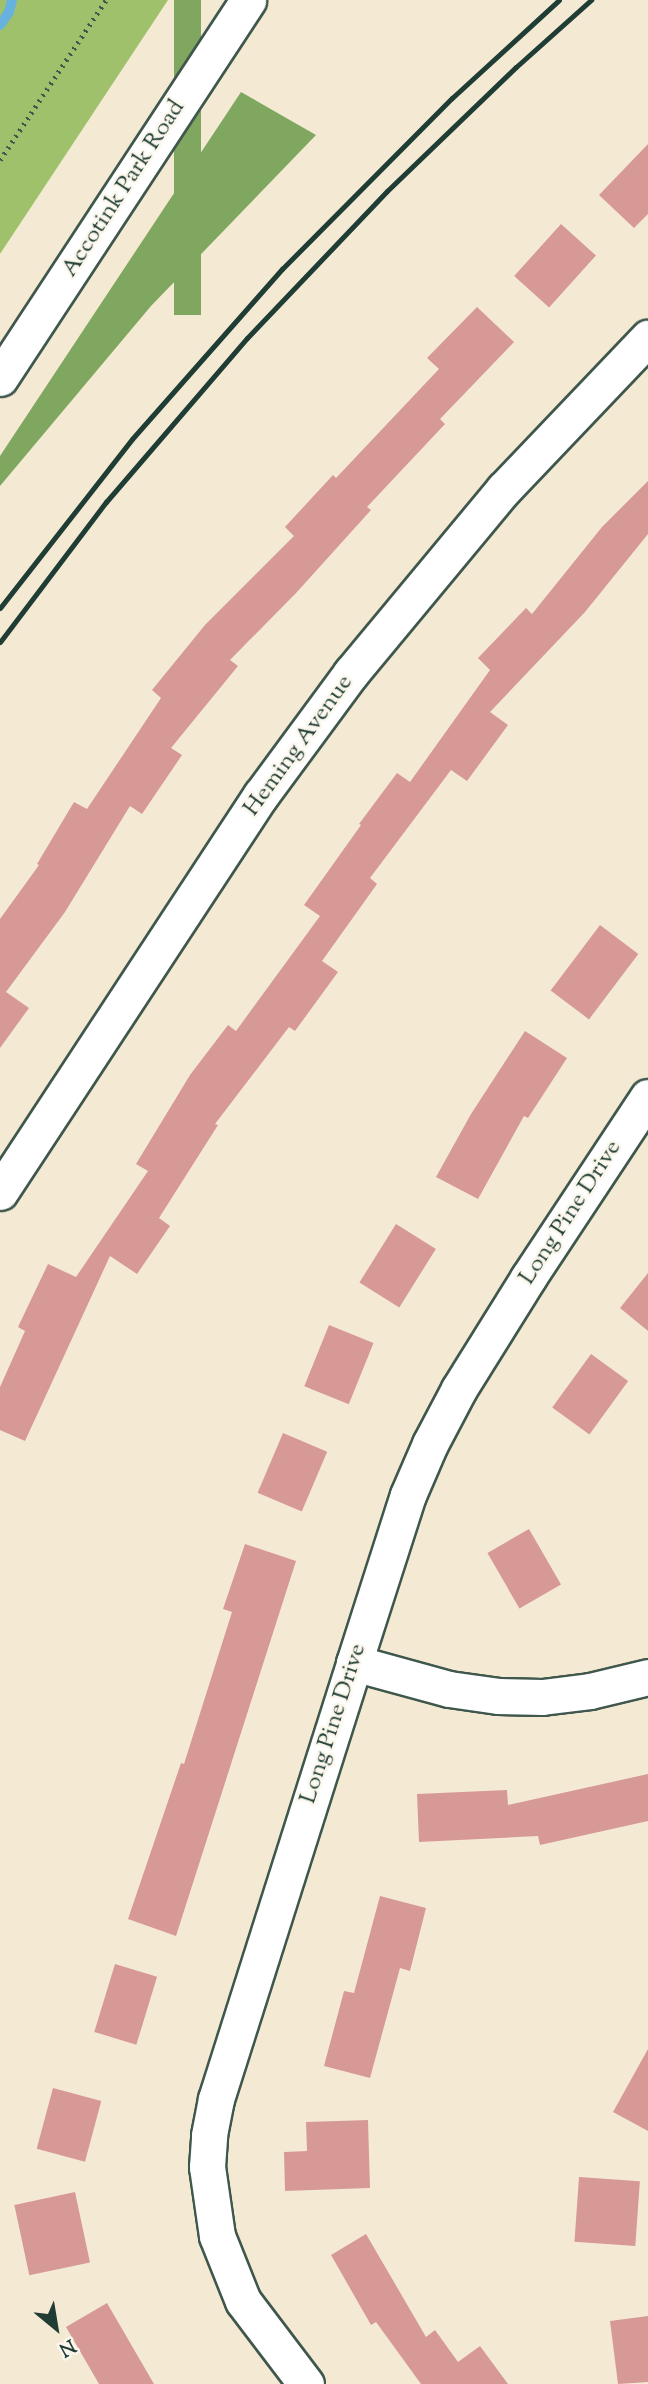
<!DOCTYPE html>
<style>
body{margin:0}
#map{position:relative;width:648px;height:2384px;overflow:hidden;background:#f4ead4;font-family:"Sorts Mill Goudy",serif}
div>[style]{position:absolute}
.green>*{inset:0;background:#a0c16b}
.forest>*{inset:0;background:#80a75f;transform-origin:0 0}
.stream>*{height:10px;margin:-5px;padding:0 5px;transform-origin:5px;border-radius:5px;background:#68b2e0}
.building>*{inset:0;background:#d79996;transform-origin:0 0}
.path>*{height:4.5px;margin-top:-2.25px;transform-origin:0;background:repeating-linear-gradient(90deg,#3f574c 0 2px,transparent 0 7px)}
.roads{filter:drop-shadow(2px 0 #3f574c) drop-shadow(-2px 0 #3f574c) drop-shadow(0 2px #3f574c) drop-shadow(0 -2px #3f574c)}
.street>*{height:35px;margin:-17.5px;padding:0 17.5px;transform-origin:17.5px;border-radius:17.5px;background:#fff}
.rail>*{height:5px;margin:-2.5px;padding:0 2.5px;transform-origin:2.5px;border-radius:2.5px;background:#1f3d34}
span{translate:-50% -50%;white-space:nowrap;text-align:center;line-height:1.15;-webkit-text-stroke:5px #fbf7ec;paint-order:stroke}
.street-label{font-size:24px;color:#1f3d34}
.north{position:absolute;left:21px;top:2293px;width:70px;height:70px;-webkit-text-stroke:5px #fbf7ec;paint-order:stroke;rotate:150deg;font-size:19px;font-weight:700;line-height:28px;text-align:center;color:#1f3d34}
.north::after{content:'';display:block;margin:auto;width:24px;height:32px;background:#1f3d34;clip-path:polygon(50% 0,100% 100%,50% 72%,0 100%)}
</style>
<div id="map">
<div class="green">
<div style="clip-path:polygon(0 0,168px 0,0 254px)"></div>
</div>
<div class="forest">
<div style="left:174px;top:0;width:27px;height:315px"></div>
<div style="clip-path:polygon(241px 92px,316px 135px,151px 306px,0 486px,0 456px)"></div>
</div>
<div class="stream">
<div style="left:0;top:25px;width:16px;rotate:-55deg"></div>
<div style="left:9px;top:12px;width:12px;rotate:-76deg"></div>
</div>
<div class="building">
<div style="clip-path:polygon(648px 144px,648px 214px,634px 228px,599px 195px)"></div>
<div style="left:561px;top:224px;width:47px;height:70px;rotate:42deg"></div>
<div style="clip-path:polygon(477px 307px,514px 342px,440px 419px,445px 424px,367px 507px,371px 510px,297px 592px,230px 660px,238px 666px,171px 748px,182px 755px,142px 814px,130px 806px,65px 912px,6px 992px,29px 1008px,0 1048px,0 919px,39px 865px,37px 864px,74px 802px,87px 809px,161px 698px,152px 690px,205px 625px,294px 536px,285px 527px,333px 475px,336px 478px,439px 369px,427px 358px)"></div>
<div style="clip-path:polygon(648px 481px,648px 534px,585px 612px,490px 712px,508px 725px,467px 781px,451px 770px,370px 878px,377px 884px,322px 961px,338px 972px,295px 1031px,289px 1027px,215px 1124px,218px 1125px,159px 1218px,170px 1226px,137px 1274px,110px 1256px,25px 1441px,0 1430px,0 1387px,25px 1331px,18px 1327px,48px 1264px,76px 1277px,148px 1171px,136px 1164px,190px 1075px,228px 1025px,236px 1031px,320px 916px,304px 905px,361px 825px,359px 824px,397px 773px,410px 782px,490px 670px,478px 658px,526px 608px,532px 614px,602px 527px)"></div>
<div style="left:600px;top:925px;width:48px;height:82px;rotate:37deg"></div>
<div style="clip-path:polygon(525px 1031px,567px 1058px,528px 1118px,524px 1116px,478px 1199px,436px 1177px,471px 1114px)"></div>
<div style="left:396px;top:1224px;width:47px;height:69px;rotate:32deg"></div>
<div style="clip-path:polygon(648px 1273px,648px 1331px,620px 1308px)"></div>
<div style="left:329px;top:1325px;width:48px;height:66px;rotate:22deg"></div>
<div style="left:591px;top:1354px;width:46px;height:66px;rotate:36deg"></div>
<div style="left:283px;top:1433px;width:48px;height:65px;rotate:23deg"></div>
<div style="left:529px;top:1529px;width:64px;height:48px;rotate:60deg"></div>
<div style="clip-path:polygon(245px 1544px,296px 1561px,176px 1936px,128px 1919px,181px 1763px,184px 1764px,232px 1612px,223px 1609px)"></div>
<div style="clip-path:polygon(648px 1774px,648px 1821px,540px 1845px,538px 1836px,419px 1842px,417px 1794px,507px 1790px,508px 1805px)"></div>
<div style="clip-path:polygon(380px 1896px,426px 1908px,410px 1971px,400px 1968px,370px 2078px,324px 2066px,344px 1991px,354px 1993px)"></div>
<div style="left:115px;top:1964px;width:44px;height:71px;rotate:17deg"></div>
<div style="clip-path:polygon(648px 2049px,648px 2131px,613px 2112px)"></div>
<div style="left:53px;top:2088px;width:50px;height:63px;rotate:15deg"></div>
<div style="clip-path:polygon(368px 2120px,370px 2188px,285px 2191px,284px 2152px,307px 2151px,306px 2122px)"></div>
<div style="left:579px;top:2177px;width:61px;height:65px;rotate:4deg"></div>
<div style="left:75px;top:2192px;width:72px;height:62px;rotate:78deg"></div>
<div style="clip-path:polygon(366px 2234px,426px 2337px,435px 2330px,458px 2362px,480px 2346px,508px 2384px,421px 2384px,376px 2322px,371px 2325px,331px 2255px)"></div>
<div style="clip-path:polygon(107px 2303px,154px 2384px,99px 2384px,66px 2327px)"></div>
<div style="clip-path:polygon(648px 2316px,648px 2382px,618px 2384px,610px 2321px)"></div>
</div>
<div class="path">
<div style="left:0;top:160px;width:192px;rotate:-56.5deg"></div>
</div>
<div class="roads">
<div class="street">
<div style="left:0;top:378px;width:452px;rotate:-56.7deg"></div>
<div style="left:0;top:1192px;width:475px;rotate:-56.7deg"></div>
<div style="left:261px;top:795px;width:152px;rotate:-53.6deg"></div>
<div style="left:351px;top:673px;width:239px;rotate:-50.3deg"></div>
<div style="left:504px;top:489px;width:209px;rotate:-46.4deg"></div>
<div style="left:354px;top:1663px;width:98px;rotate:15.3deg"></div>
<div style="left:449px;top:1689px;width:49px;rotate:8.1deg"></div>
<div style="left:498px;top:1696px;width:44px;rotate:1.3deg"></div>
<div style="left:542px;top:1697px;width:48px;rotate:-7.1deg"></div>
<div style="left:590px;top:1691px;width:60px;rotate:-13.6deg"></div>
<div style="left:306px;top:2384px;width:104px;rotate:-127.2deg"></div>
<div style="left:243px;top:2301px;width:70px;rotate:-111.8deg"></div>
<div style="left:217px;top:2236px;width:70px;rotate:-98.2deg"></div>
<div style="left:207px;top:2167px;width:32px;rotate:-86deg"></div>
<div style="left:209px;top:2135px;width:37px;rotate:-79deg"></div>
<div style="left:216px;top:2099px;width:457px;rotate:-72.4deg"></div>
<div style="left:354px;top:1663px;width:176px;rotate:-72.2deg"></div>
<div style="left:408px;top:1495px;width:56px;rotate:-66.7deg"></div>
<div style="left:430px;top:1444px;width:62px;rotate:-62.2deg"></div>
<div style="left:459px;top:1389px;width:131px;rotate:-58.1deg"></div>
<div style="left:528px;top:1278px;width:217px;rotate:-56.5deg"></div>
</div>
</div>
<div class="rail">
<div style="left:0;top:608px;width:214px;rotate:-52deg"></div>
<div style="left:132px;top:439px;width:227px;rotate:-48.6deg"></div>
<div style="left:282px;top:269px;width:241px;rotate:-45.2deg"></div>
<div style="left:452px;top:98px;width:145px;rotate:-42.5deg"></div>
<div style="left:0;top:642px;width:176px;rotate:-52.9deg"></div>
<div style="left:106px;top:502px;width:216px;rotate:-49.3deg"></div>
<div style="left:247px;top:338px;width:203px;rotate:-46.4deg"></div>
<div style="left:387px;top:191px;width:179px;rotate:-43.9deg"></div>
<div style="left:516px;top:67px;width:101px;rotate:-41.8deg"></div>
</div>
<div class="street-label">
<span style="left:124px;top:189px;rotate:-57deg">Accotink Park Road</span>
<span style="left:299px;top:746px;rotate:-54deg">Heming Avenue</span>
<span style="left:571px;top:1213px;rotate:-57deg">Long Pine Drive</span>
<span style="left:334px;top:1724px;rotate:-72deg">Long Pine Drive</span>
</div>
<div class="north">N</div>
</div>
